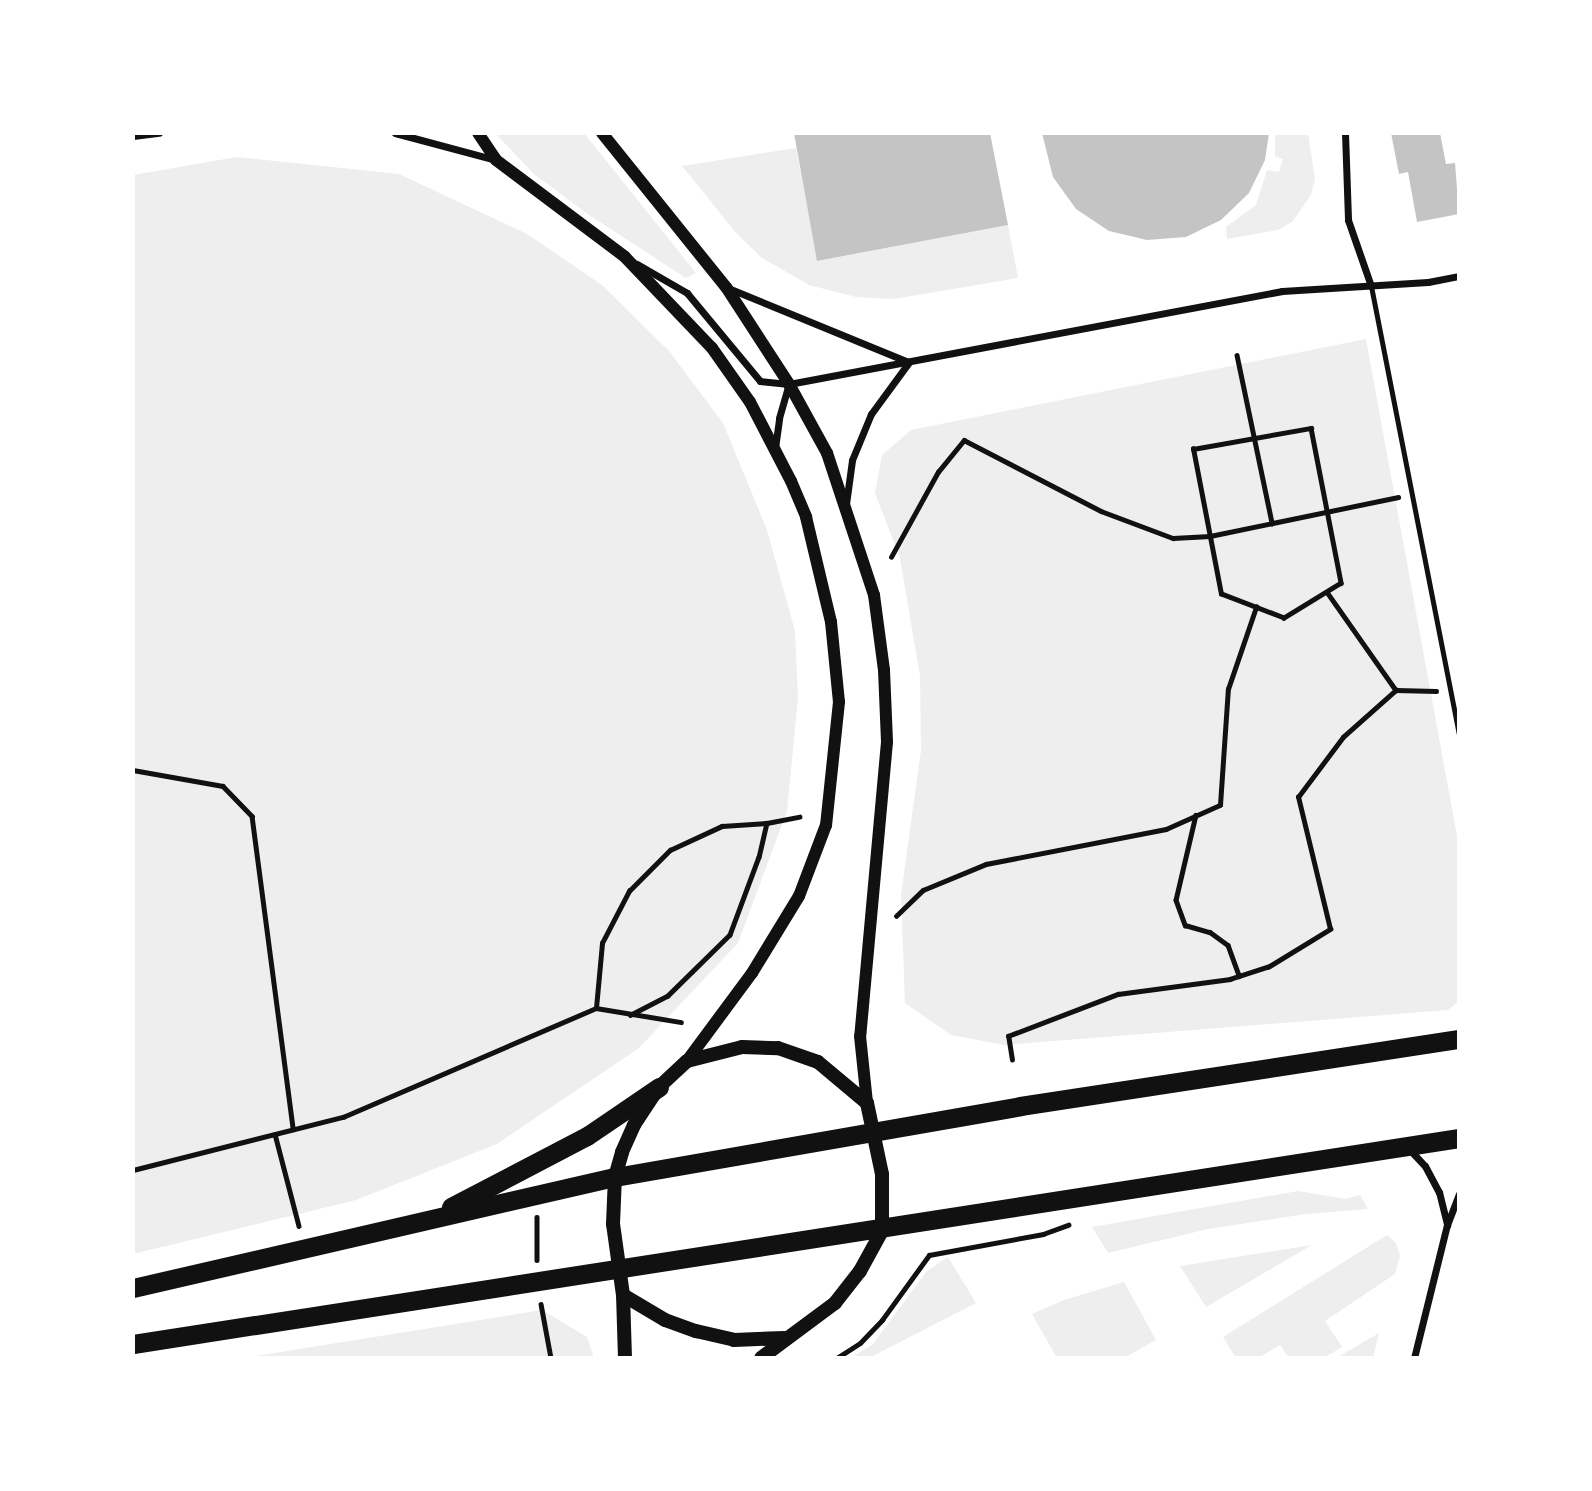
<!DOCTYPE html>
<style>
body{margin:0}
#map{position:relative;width:1592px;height:1491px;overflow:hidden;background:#fff;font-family:"Fira Sans",sans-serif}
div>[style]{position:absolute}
.green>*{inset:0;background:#eee}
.building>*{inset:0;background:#c4c4c4}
.path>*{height:4.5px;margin:-2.25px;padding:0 2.25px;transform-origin:2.25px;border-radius:2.25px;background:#111}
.service>*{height:5px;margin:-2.5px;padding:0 2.5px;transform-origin:2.5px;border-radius:2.5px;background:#111}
.minor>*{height:7px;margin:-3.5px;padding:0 3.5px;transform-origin:3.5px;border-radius:3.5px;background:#111}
.tertiary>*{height:12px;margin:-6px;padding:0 6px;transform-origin:6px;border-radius:6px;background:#111}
.secondary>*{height:14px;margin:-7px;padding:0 7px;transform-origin:7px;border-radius:7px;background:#111}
.trunk>*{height:19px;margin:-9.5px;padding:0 9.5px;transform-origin:9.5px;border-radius:9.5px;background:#111}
span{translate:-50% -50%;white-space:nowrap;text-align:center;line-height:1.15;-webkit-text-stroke:5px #fff;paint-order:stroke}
.frame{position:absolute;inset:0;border:135px solid #fff;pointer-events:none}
</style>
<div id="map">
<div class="green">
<div style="clip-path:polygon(495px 133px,584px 133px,696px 273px,686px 278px,589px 215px,534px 174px)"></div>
<div style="clip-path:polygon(1275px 133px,1308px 133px,1315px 179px,1311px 195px,1292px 222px,1278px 230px,1227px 239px,1226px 227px,1256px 205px,1267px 170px,1279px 172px,1283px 159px,1275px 156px)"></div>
<div style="clip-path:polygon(796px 148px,818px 261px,1008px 225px,1018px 278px,894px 299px,856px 297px,809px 285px,762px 258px,737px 234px,682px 166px)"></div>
<div style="clip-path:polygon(237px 157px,399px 174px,527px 234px,602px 285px,669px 351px,723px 423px,767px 530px,795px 631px,798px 698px,787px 811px,738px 943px,639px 1048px,497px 1144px,356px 1200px,133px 1254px,133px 175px)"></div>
<div style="clip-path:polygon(1366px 339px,1459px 847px,1459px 1001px,1448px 1010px,1004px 1045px,951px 1035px,905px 1003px,901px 895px,921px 750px,920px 676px,900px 558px,875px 493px,882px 455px,911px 430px)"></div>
<div style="clip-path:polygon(1298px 1191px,1346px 1199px,1360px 1195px,1368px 1209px,1306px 1214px,1208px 1229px,1108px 1253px,1092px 1227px)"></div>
<div style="clip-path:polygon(1387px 1235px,1396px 1243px,1400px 1256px,1395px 1274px,1325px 1321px,1342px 1347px,1324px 1358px,1289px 1358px,1280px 1345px,1258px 1358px,1236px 1358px,1223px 1337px)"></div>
<div style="clip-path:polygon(1312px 1245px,1206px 1307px,1180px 1266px)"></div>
<div style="clip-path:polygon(948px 1257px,976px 1303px,869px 1358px,850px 1358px,872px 1345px,927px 1271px)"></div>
<div style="clip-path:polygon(1124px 1282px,1156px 1340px,1124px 1358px,1057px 1358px,1032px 1314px,1064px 1300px)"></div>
<div style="clip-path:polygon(542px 1310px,587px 1337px,594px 1358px,243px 1358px)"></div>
<div style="clip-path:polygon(1379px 1333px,1373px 1358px,1336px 1358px)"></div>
</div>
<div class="building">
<div style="clip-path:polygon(794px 133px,990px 133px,1008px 225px,817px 261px)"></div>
<div style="clip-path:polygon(1042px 133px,1269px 133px,1265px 160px,1249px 193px,1221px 220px,1186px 237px,1147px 240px,1109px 231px,1076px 209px,1053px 177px)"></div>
<div style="clip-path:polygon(1391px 133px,1440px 133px,1446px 164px,1455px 163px,1459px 214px,1417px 222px,1408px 172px,1399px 174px)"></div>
</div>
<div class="path">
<div style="left:1237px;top:355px;width:172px;rotate:78.2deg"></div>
<div style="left:1311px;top:428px;width:158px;rotate:79deg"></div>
<div style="left:1341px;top:583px;width:67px;rotate:148.4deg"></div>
<div style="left:1284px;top:618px;width:67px;rotate:-159.1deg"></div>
<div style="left:1221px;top:594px;width:148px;rotate:-100.9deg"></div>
<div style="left:1193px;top:449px;width:120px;rotate:-10.1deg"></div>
<div style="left:891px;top:557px;width:97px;rotate:-61.1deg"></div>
<div style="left:938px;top:472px;width:41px;rotate:-50.9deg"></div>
<div style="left:964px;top:440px;width:154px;rotate:27.4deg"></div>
<div style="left:1101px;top:511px;width:77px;rotate:20.6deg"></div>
<div style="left:1173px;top:538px;width:37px;rotate:-3deg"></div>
<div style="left:1210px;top:536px;width:192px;rotate:-11.7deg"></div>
<div style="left:1327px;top:592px;width:120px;rotate:54.9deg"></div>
<div style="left:133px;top:770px;width:91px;rotate:10.1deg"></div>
<div style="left:223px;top:786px;width:42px;rotate:46deg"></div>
<div style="left:252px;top:816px;width:316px;rotate:82.5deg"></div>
<div style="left:1196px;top:815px;width:87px;rotate:103.2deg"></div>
<div style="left:1176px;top:900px;width:27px;rotate:70deg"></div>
<div style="left:1185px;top:925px;width:26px;rotate:16deg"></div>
<div style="left:1210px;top:932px;width:22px;rotate:36deg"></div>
<div style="left:1228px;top:945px;width:33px;rotate:70deg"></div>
<div style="left:767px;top:823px;width:33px;rotate:-11deg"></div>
<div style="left:896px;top:916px;width:37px;rotate:-44deg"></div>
<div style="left:923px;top:890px;width:68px;rotate:-22.4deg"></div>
<div style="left:986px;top:864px;width:183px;rotate:-11deg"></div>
<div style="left:1166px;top:829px;width:59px;rotate:-24deg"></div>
<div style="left:1220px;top:805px;width:116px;rotate:-86.1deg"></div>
<div style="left:1228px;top:689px;width:87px;rotate:-71.1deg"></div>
<div style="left:596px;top:1008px;width:65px;rotate:-84.7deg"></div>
<div style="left:602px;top:943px;width:59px;rotate:-62.6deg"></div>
<div style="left:629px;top:891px;width:58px;rotate:-45deg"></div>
<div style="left:670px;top:850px;width:57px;rotate:-24.8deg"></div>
<div style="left:722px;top:826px;width:45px;rotate:-3.8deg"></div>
<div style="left:767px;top:823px;width:35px;rotate:103deg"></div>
<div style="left:759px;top:857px;width:83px;rotate:110.4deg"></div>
<div style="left:730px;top:935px;width:87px;rotate:135.5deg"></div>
<div style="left:668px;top:996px;width:42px;rotate:152.8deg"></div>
<div style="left:1012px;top:1060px;width:24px;rotate:-99deg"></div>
<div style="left:1008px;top:1036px;width:118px;rotate:-20.9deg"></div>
<div style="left:1118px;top:994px;width:113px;rotate:-7.6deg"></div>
<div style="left:1230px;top:979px;width:40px;rotate:-18deg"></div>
<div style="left:1268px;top:967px;width:73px;rotate:-31.5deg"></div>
<div style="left:1330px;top:929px;width:136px;rotate:-103.6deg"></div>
<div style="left:1298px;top:797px;width:75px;rotate:-53.1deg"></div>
<div style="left:1343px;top:737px;width:71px;rotate:-41.6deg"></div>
<div style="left:1396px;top:690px;width:40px;rotate:1.4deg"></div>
<div style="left:275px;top:1134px;width:95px;rotate:75.4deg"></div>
<div style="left:133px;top:1170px;width:217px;rotate:-14.2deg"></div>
<div style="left:343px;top:1117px;width:275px;rotate:-23.3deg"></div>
<div style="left:596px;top:1008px;width:86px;rotate:9.4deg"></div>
<div style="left:537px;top:1217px;width:43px;rotate:90deg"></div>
<div style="left:541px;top:1304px;width:55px;rotate:79.5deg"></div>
<div style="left:837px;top:1358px;width:27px;rotate:-33deg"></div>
<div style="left:860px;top:1343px;width:32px;rotate:-46deg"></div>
<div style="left:882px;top:1320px;width:80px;rotate:-54.1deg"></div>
<div style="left:929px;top:1255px;width:116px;rotate:-10.4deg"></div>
<div style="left:1043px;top:1234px;width:27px;rotate:-20deg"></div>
</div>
<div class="service">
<div style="left:1371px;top:286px;width:458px;rotate:78.9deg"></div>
</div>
<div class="minor">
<div style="left:395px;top:133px;width:105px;rotate:15deg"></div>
<div style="left:1345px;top:133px;width:87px;rotate:88deg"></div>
<div style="left:1348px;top:220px;width:70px;rotate:70.8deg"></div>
<div style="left:133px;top:136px;width:26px;rotate:-7deg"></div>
<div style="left:637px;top:264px;width:58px;rotate:30.1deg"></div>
<div style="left:687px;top:293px;width:114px;rotate:50.3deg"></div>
<div style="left:760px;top:381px;width:29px;rotate:6deg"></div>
<div style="left:789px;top:384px;width:502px;rotate:-10.68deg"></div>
<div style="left:1282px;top:291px;width:146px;rotate:-3.5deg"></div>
<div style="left:1428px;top:282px;width:32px;rotate:-11deg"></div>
<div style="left:728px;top:288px;width:195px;rotate:22.3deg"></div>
<div style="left:775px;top:448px;width:30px;rotate:-82deg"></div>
<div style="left:779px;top:418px;width:35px;rotate:-74deg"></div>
<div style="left:846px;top:504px;width:44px;rotate:-82.2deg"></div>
<div style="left:852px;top:460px;width:50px;rotate:-67.6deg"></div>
<div style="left:871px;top:414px;width:64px;rotate:-53.8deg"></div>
<div style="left:1410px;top:1150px;width:22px;rotate:47deg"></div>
<div style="left:1425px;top:1166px;width:30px;rotate:62deg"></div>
<div style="left:1439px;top:1192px;width:34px;rotate:76deg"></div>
<div style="left:1414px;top:1358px;width:137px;rotate:-76.1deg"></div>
<div style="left:1447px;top:1225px;width:33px;rotate:-69deg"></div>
</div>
<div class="tertiary">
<div style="left:478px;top:133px;width:32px;rotate:56deg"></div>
<div style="left:496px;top:160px;width:161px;rotate:36.9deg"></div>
<div style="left:625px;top:257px;width:126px;rotate:46.3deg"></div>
<div style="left:712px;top:348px;width:66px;rotate:54.9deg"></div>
<div style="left:750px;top:402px;width:89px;rotate:62.6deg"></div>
<div style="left:791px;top:481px;width:39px;rotate:67deg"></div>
<div style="left:806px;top:517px;width:108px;rotate:76.6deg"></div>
<div style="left:831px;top:622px;width:80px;rotate:84.3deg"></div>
<div style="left:839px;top:702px;width:124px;rotate:96deg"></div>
<div style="left:826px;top:825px;width:76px;rotate:110.8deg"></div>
<div style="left:799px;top:896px;width:90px;rotate:121.4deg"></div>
<div style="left:752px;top:973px;width:109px;rotate:126.5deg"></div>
<div style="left:602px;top:133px;width:198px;rotate:51.2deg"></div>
<div style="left:726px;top:287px;width:116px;rotate:57deg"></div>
<div style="left:789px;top:384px;width:79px;rotate:61.2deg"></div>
<div style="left:827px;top:453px;width:150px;rotate:71.7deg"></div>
<div style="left:874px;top:595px;width:76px;rotate:82.4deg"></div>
<div style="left:884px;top:670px;width:72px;rotate:87.6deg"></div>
<div style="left:887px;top:742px;width:295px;rotate:95.2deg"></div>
<div style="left:860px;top:1036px;width:67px;rotate:84deg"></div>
</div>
<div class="secondary">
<div style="left:623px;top:1295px;width:49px;rotate:30.8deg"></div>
<div style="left:665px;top:1320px;width:33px;rotate:20deg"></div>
<div style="left:696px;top:1331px;width:39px;rotate:13deg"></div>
<div style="left:734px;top:1340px;width:50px;rotate:-2.3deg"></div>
<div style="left:625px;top:1358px;width:63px;rotate:-91.8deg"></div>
<div style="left:623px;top:1295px;width:72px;rotate:-98deg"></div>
<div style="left:613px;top:1224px;width:47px;rotate:-87.6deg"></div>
<div style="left:615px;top:1177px;width:26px;rotate:-74deg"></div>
<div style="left:622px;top:1152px;width:30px;rotate:-66deg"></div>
<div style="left:634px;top:1125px;width:45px;rotate:-56.7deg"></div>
<div style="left:659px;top:1087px;width:38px;rotate:-43deg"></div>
<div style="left:687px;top:1061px;width:57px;rotate:-14.3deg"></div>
<div style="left:742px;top:1047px;width:36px;rotate:2deg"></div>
<div style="left:778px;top:1048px;width:42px;rotate:19.3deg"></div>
<div style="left:818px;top:1062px;width:64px;rotate:39.9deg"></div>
<div style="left:867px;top:1103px;width:73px;rotate:78.1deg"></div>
<div style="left:882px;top:1174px;width:57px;rotate:90deg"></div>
<div style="left:882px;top:1231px;width:46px;rotate:118.8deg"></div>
<div style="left:860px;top:1271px;width:41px;rotate:128deg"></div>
<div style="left:835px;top:1303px;width:92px;rotate:143.4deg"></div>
</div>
<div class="trunk">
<div style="left:451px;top:1207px;width:153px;rotate:-27.6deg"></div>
<div style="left:587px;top:1136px;width:87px;rotate:-34.2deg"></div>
<div style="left:133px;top:1288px;width:495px;rotate:-13deg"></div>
<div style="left:615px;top:1177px;width:411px;rotate:-9.9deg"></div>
<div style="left:1020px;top:1106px;width:444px;rotate:-8.7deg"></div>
<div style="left:133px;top:1344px;width:1342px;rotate:-8.83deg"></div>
</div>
<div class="frame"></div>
</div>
